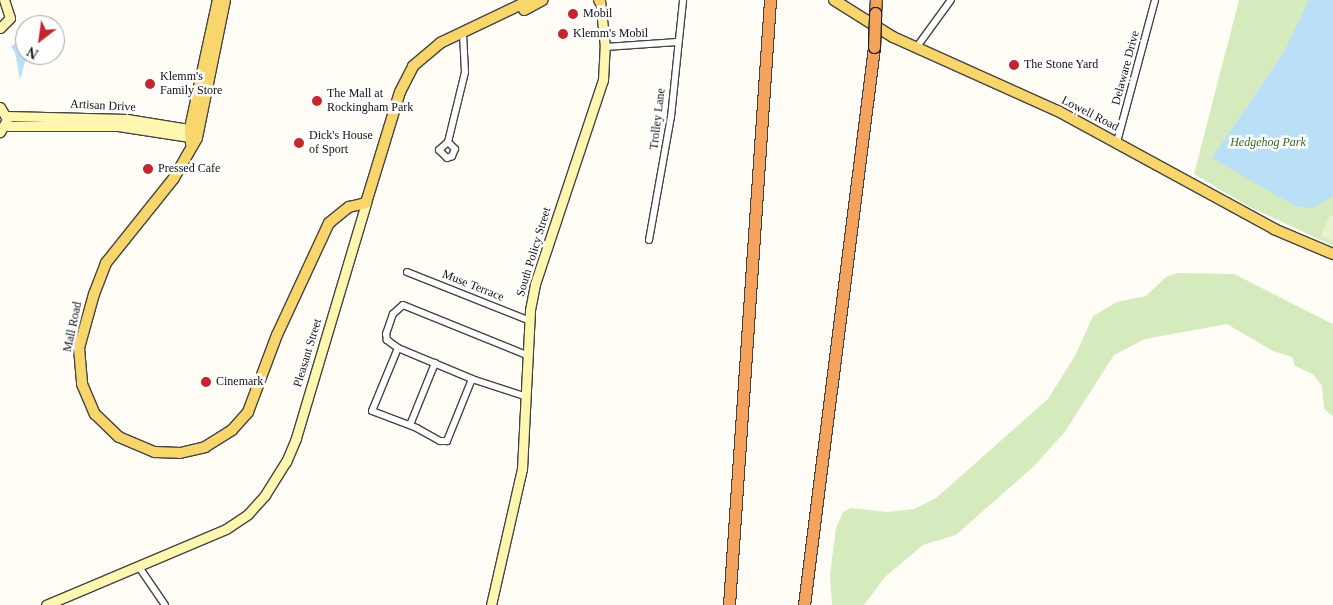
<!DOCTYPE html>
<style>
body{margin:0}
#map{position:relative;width:1333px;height:605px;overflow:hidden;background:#fffdf5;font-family:Georgia,serif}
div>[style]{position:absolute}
.green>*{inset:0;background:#d5ebbd}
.pitch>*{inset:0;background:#e6f2cf}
.water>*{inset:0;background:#b9e0f7}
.roads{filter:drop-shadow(1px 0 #444) drop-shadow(-1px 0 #444) drop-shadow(0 1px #444) drop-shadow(0 -1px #444)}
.street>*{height:6px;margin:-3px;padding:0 3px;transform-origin:3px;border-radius:3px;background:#fff}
.secondary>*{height:9px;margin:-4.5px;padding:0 4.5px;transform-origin:4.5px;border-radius:4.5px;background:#fff6b0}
.primary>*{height:10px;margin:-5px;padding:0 5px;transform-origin:5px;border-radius:5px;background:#f9d66b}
.highway>*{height:11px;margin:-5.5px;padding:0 5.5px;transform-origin:5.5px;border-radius:5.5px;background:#f5a25d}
.bridges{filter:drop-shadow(1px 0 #222) drop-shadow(-1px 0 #222) drop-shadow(0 1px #222) drop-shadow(0 -1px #222)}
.highway-bridge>*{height:11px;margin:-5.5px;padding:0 5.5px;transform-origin:5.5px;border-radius:5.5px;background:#f5a25d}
.dots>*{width:14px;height:14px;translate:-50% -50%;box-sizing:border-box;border:2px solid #fff;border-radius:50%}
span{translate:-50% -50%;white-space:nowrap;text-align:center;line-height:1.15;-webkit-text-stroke:5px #fff;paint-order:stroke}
.poi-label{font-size:12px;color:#111}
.left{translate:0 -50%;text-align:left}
.street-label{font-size:12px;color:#111}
.park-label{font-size:12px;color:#2f6b1f;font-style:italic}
.north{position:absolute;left:15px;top:15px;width:50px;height:50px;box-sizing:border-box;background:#fff;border:1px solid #a0a0a0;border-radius:50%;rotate:210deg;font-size:14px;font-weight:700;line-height:20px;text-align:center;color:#111}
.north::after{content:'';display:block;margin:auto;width:18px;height:22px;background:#c4262e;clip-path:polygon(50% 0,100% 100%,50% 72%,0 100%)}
</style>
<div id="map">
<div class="green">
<div style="clip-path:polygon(1239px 0,1333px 0,1333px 246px,1246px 205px,1194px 174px)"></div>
<div style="clip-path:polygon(1177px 273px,1234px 274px,1333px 324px,1333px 416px,1324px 409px,1322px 386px,1313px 374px,1295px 366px,1292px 357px,1273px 351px,1227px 324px,1145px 339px,1114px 355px,1064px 433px,1034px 466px,956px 535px,923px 545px,885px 577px,864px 605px,832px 605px,830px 575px,836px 528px,843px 512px,851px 508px,887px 512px,914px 509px,936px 498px,1048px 399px,1076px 354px,1093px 316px,1117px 302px,1146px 296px,1166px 277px)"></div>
</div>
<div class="pitch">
<div style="clip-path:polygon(1330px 215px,1333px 216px,1333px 241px,1321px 236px)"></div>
</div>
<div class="water">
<div style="clip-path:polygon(1309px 0,1333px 0,1333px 196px,1312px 208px,1295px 206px,1212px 158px,1284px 52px)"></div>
<div style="clip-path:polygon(19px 40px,25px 45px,27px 55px,20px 80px,15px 52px,11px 47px)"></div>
</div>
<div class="roads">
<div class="street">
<div style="left:605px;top:47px;width:73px;rotate:-3.9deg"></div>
<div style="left:916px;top:48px;width:59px;rotate:-53.9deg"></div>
<div style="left:448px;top:142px;width:10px;rotate:45deg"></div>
<div style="left:455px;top:149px;width:8px;rotate:113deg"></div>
<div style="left:452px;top:156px;width:5px;rotate:158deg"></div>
<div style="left:447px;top:158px;width:11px;rotate:-135deg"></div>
<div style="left:439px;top:150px;width:12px;rotate:-42deg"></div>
<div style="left:448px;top:142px;width:72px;rotate:-76.3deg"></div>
<div style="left:465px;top:72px;width:39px;rotate:-93deg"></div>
<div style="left:1117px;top:142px;width:147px;rotate:-75deg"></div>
<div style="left:649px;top:240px;width:125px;rotate:-79.9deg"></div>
<div style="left:671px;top:117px;width:118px;rotate:-84.1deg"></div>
<div style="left:407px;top:272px;width:132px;rotate:21.7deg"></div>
<div style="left:398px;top:348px;width:14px;rotate:-144deg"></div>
<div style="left:387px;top:340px;width:6px;rotate:-99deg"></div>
<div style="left:386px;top:334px;width:21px;rotate:-71deg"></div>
<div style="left:393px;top:314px;width:13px;rotate:-42deg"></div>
<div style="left:403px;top:305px;width:136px;rotate:22deg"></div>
<div style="left:472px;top:379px;width:67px;rotate:112deg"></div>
<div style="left:447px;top:441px;width:7px;rotate:180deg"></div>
<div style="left:440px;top:441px;width:26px;rotate:-151deg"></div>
<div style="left:417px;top:428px;width:48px;rotate:-159.3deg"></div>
<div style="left:372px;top:411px;width:68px;rotate:-67.6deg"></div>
<div style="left:398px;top:348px;width:80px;rotate:22.7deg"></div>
<div style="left:472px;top:379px;width:58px;rotate:18.1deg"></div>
<div style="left:410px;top:425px;width:67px;rotate:-68deg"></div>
<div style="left:139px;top:567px;width:46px;rotate:55.6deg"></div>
</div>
<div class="secondary">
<div style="left:0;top:28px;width:14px;rotate:-45deg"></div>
<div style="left:10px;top:18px;width:19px;rotate:-108deg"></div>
<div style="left:0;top:107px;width:14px;rotate:60deg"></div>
<div style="left:7px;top:119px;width:15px;rotate:118deg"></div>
<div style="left:6px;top:116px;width:121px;rotate:1.4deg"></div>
<div style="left:127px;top:119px;width:70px;rotate:9.1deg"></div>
<div style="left:5px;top:126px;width:113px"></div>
<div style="left:118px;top:126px;width:79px;rotate:8.7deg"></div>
<div style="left:46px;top:605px;width:195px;rotate:-22.9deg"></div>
<div style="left:226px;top:529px;width:27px;rotate:-34deg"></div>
<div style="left:248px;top:514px;width:25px;rotate:-48deg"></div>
<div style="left:265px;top:495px;width:39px;rotate:-58deg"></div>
<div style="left:286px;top:462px;width:26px;rotate:-67deg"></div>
<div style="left:296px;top:438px;width:245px;rotate:-73.4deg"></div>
<div style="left:491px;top:605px;width:139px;rotate:-77.2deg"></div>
<div style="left:522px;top:469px;width:159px;rotate:-87.1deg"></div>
<div style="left:530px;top:310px;width:26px;rotate:-79deg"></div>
<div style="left:535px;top:284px;width:215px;rotate:-71.6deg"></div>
<div style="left:603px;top:80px;width:33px;rotate:-87deg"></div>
<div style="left:605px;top:47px;width:47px;rotate:-96.1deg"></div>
</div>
<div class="primary">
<div style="left:225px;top:0;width:141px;rotate:101.5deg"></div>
<div style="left:197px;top:138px;width:46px;rotate:119.9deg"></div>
<div style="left:174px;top:178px;width:109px;rotate:128.7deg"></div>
<div style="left:106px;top:263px;width:33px;rotate:111deg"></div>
<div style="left:94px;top:294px;width:56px;rotate:105.5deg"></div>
<div style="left:79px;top:348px;width:36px;rotate:85deg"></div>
<div style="left:82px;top:384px;width:33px;rotate:67deg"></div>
<div style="left:95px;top:414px;width:33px;rotate:44deg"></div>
<div style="left:119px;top:437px;width:39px;rotate:23deg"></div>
<div style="left:155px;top:452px;width:25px;rotate:2deg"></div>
<div style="left:180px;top:453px;width:26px;rotate:-13deg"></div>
<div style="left:205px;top:447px;width:32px;rotate:-32deg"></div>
<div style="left:232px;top:430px;width:24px;rotate:-48deg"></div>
<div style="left:248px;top:412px;width:82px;rotate:-69.4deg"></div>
<div style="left:277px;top:335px;width:123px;rotate:-65.1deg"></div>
<div style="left:329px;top:223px;width:26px;rotate:-39deg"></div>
<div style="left:349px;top:207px;width:17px;rotate:-13deg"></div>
<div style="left:366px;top:203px;width:116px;rotate:-73deg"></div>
<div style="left:400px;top:92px;width:29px;rotate:-63deg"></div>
<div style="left:413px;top:66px;width:35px;rotate:-40deg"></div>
<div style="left:440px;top:43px;width:100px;rotate:-25.5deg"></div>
<div style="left:599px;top:0;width:2px;rotate:63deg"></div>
<div style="left:834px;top:0;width:70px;rotate:32.1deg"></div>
<div style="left:893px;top:37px;width:181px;rotate:24.2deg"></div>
<div style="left:1058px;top:111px;width:246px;rotate:28.6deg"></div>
<div style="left:1274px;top:229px;width:64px;rotate:23deg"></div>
<div style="left:524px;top:10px;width:21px;rotate:-28deg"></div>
<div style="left:191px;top:144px;width:16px;rotate:-94deg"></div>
<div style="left:190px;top:128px;width:131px;rotate:-77.7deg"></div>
</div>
<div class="highway">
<div style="left:875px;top:13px;width:13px;rotate:-86deg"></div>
<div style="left:729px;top:605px;width:606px;rotate:-86.12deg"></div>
<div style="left:804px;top:605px;width:562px;rotate:-82.85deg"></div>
</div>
</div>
<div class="bridges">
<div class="highway-bridge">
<div style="left:874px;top:47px;width:34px;rotate:-88deg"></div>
</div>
</div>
<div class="dots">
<div style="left:573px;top:14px;background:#c4262e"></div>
<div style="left:563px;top:34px;background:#c4262e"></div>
<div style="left:1014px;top:65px;background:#c4262e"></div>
<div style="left:150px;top:84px;background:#c4262e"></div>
<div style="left:317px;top:101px;background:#c4262e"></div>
<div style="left:299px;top:143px;background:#c4262e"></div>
<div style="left:148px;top:169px;background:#c4262e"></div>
<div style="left:206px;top:382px;background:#c4262e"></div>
</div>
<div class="poi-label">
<span class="left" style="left:583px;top:14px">Mobil</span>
<span class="left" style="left:573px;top:34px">Klemm's Mobil</span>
<span class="left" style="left:1024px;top:65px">The Stone Yard</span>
<span class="left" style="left:160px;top:84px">Klemm's<br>Family Store</span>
<span class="left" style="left:327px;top:101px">The Mall at<br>Rockingham Park</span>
<span class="left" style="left:309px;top:143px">Dick's House<br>of Sport</span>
<span class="left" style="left:158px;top:169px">Pressed Cafe</span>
<span class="left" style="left:216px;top:382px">Cinemark</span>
</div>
<div class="street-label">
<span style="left:1126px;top:68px;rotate:-75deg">Delaware Drive</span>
<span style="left:103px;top:106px;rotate:3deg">Artisan Drive</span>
<span style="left:1090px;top:114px;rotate:27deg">Lowell Road</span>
<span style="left:658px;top:119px;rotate:-83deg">Trolley Lane</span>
<span style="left:534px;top:252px;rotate:-73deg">South Policy Street</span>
<span style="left:473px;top:286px;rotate:22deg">Muse Terrace</span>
<span style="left:73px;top:327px;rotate:-78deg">Mall Road</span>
<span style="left:308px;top:353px;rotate:-73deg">Pleasant Street</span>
</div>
<div class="park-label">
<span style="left:1268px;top:143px">Hedgehog Park</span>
</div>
<div class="north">N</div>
</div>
